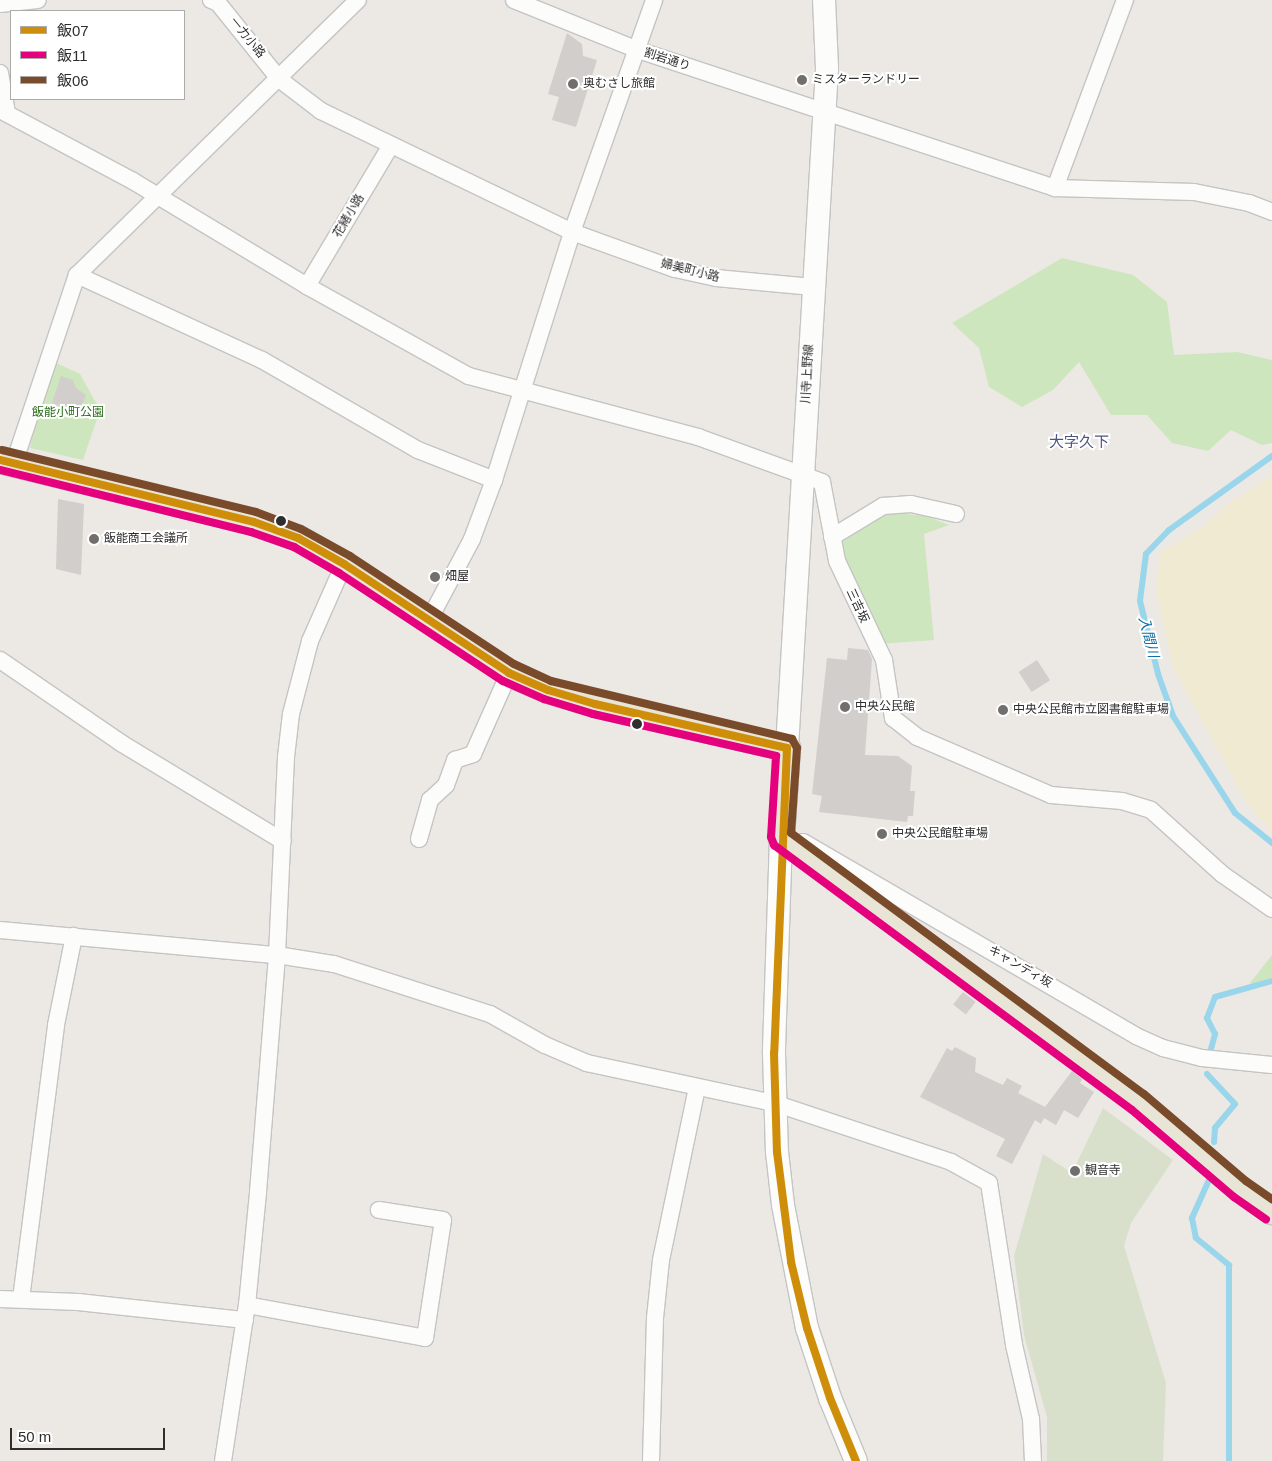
<!DOCTYPE html>
<meta charset="utf-8">
<style>
body{margin:0}
#map{position:relative;width:1272px;height:1461px;overflow:hidden;background:#ece8e4;font-family:Helvetica,"Noto Sans JP",sans-serif}
div>[style]{position:absolute}
.green>*{inset:0;background:#cee6be}
.sand>*{inset:0;background:#f0ead3}
.cemetery>*{inset:0;background:#d8e0cc}
.stream>*{height:6px;margin:-3px;padding:0 3px;transform-origin:3px;border-radius:3px;background:#99d6ec}
.building>*{inset:0;background:#d1cecb;transform-origin:0 0}
.roads{filter:drop-shadow(1px 0 #c5c4c5) drop-shadow(-1px 0 #c5c4c5) drop-shadow(0 1px #c5c4c5) drop-shadow(0 -1px #c5c4c5)}
.street>*{height:16px;margin:-8px;padding:0 8px;transform-origin:8px;border-radius:8px;background:#fcfcfb}
.secondary>*{height:22px;margin:-11px;padding:0 11px;transform-origin:11px;border-radius:11px;background:#fcfcfb}
.primary>*{height:25px;margin:-12.5px;padding:0 12.5px;transform-origin:12.5px;border-radius:12.5px;background:#e8e4d6}
.bus-1>*{height:8px;margin:-4px;padding:0 4px;transform-origin:4px;border-radius:4px;background:#cf8e09}
.bus-2>*{height:8px;margin:-4px;padding:0 4px;transform-origin:4px;border-radius:4px;background:#e5007d}
.bus-3>*{height:8px;margin:-4px;padding:0 4px;transform-origin:4px;border-radius:4px;background:#7a4b2a}
.dots>*{width:14px;height:14px;translate:-50% -50%;box-sizing:border-box;border:2px solid #fff;border-radius:50%}
span{translate:-50% -50%;white-space:nowrap;text-align:center;line-height:1.15;-webkit-text-stroke:4px #fff;paint-order:stroke}
.street-label{font-size:12px;color:#2e2e2e}
.poi-label{font-size:12px;color:#2e2e2e}
.left{translate:0 -50%;text-align:left}
.park-label{font-size:12px;color:#2c6e1b}
.water-label{font-size:14px;color:#0d6fa3;font-style:italic}
.quarter-label{font-size:15px;color:#4d5680}
.legend{position:absolute;left:10px;top:10px;width:175px;height:90px;box-sizing:border-box;background:#fff;border:1px solid #ababab;margin:0;padding:6px 9px;list-style:none;font-size:15px;color:#2e2e2e}
.legend li{display:flex;align-items:center;gap:10px;height:25px}
.legend b{width:25px;border:1px solid #ababab}
.scale{position:absolute;left:10px;top:1428px;width:155px;height:22px;box-sizing:border-box;border:2px solid #2e2e2e;border-top:0;padding-left:6px;font-size:15px;line-height:18px;white-space:nowrap;color:#2e2e2e;-webkit-text-stroke:4px #fff;paint-order:stroke}
</style>
<div id="map">
<div class="green">
<div style="clip-path:polygon(1062px 258px,1133px 275px,1167px 302px,1174px 355px,1237px 352px,1272px 360px,1272px 443px,1262px 445px,1231px 430px,1208px 451px,1172px 443px,1147px 415px,1111px 415px,1079px 362px,1053px 390px,1022px 407px,989px 387px,979px 348px,952px 323px)"></div>
<div style="clip-path:polygon(54px 362px,80px 374px,100px 410px,83px 460px,30px 448px,39px 405px)"></div>
<div style="clip-path:polygon(884px 512px,926px 516px,949px 525px,924px 534px,934px 640px,879px 644px,840px 556px,839px 544px)"></div>
<div style="clip-path:polygon(1272px 955px,1272px 983px,1260px 987px,1250px 983px)"></div>
</div>
<div class="sand">
<div style="clip-path:polygon(1272px 476px,1272px 833px,1245px 800px,1173px 668px,1156px 593px,1160px 553px,1201px 528px,1235px 499px)"></div>
</div>
<div class="cemetery">
<div style="clip-path:polygon(1103px 1108px,1173px 1160px,1131px 1223px,1124px 1246px,1166px 1383px,1163px 1461px,1047px 1461px,1047px 1417px,1024px 1335px,1014px 1256px,1043px 1154px,1072px 1173px)"></div>
</div>
<div class="stream">
<div style="left:1272px;top:456px;width:127px;rotate:144.3deg"></div>
<div style="left:1169px;top:530px;width:33px;rotate:134deg"></div>
<div style="left:1146px;top:554px;width:47px;rotate:97.3deg"></div>
<div style="left:1140px;top:601px;width:75px;rotate:76.1deg"></div>
<div style="left:1158px;top:674px;width:45px;rotate:70.3deg"></div>
<div style="left:1173px;top:716px;width:115px;rotate:57.4deg"></div>
<div style="left:1235px;top:813px;width:48px;rotate:39deg"></div>
<div style="left:1211px;top:1049px;width:16px;rotate:-75deg"></div>
<div style="left:1215px;top:1034px;width:18px;rotate:-117deg"></div>
<div style="left:1207px;top:1018px;width:22px;rotate:-69deg"></div>
<div style="left:1215px;top:997px;width:59px;rotate:-15.7deg"></div>
<div style="left:1207px;top:1074px;width:41px;rotate:47deg"></div>
<div style="left:1235px;top:1104px;width:31px;rotate:130deg"></div>
<div style="left:1215px;top:1128px;width:14px;rotate:94deg"></div>
<div style="left:1209px;top:1180px;width:42px;rotate:114.1deg"></div>
<div style="left:1192px;top:1218px;width:20px;rotate:79deg"></div>
<div style="left:1196px;top:1238px;width:43px;rotate:39.3deg"></div>
<div style="left:1229px;top:1265px;width:196px;rotate:90deg"></div>
</div>
<div class="building">
<div style="clip-path:polygon(567px 33px,582px 44px,583px 56px,597px 60px,576px 127px,552px 120px,559px 97px,548px 94px)"></div>
<div style="clip-path:polygon(61px 376px,73px 380px,76px 388px,86px 395px,81px 408px,69px 404px,68px 409px,52px 403px)"></div>
<div style="clip-path:polygon(58px 499px,84px 504px,81px 575px,56px 569px)"></div>
<div style="clip-path:polygon(848px 648px,868px 650px,872px 659px,865px 755px,898px 756px,912px 766px,910px 791px,915px 791px,913px 816px,908px 816px,907px 822px,819px 812px,822px 796px,812px 794px,827px 658px,847px 660px)"></div>
<div style="left:1037px;top:660px;width:24px;height:22px;rotate:57deg"></div>
<div style="left:963px;top:992px;width:16px;height:16px;rotate:38deg"></div>
<div style="clip-path:polygon(955px 1047px,976px 1058px,975px 1072px,1003px 1085px,1007px 1078px,1022px 1086px,1018px 1093px,1045px 1107px,1072px 1071px,1082px 1079px,1080px 1083px,1094px 1092px,1078px 1118px,1064px 1110px,1056px 1125px,1044px 1118px,1041px 1124px,1035px 1120px,1012px 1164px,996px 1156px,1005px 1139px,920px 1097px,947px 1048px,952px 1051px)"></div>
</div>
<div class="roads">
<div class="street">
<div style="left:211px;top:0;width:8px;rotate:23deg"></div>
<div style="left:218px;top:3px;width:97px;rotate:51.2deg"></div>
<div style="left:279px;top:79px;width:53px;rotate:37.3deg"></div>
<div style="left:321px;top:111px;width:279px;rotate:25.7deg"></div>
<div style="left:572px;top:232px;width:109px;rotate:19.8deg"></div>
<div style="left:675px;top:269px;width:42px;rotate:12.4deg"></div>
<div style="left:716px;top:278px;width:97px;rotate:5.3deg"></div>
<div style="left:514px;top:0;width:134px;rotate:22deg"></div>
<div style="left:638px;top:50px;width:439px;rotate:18.3deg"></div>
<div style="left:1055px;top:188px;width:139px;rotate:1.6deg"></div>
<div style="left:1194px;top:192px;width:56px;rotate:11.3deg"></div>
<div style="left:1249px;top:203px;width:25px;rotate:21deg"></div>
<div style="left:0;top:4px;width:38px;rotate:-6deg"></div>
<div style="left:0;top:73px;width:41px;rotate:80.1deg"></div>
<div style="left:0;top:110px;width:151px;rotate:28.1deg"></div>
<div style="left:133px;top:181px;width:203px;rotate:31.1deg"></div>
<div style="left:307px;top:286px;width:185px;rotate:29.1deg"></div>
<div style="left:469px;top:376px;width:237px;rotate:14.9deg"></div>
<div style="left:698px;top:437px;width:132px;rotate:19.9deg"></div>
<div style="left:822px;top:482px;width:80px;rotate:79.2deg"></div>
<div style="left:837px;top:561px;width:110px;rotate:64.6deg"></div>
<div style="left:884px;top:660px;width:59px;rotate:81.2deg"></div>
<div style="left:893px;top:718px;width:31px;rotate:38deg"></div>
<div style="left:917px;top:737px;width:146px;rotate:23.4deg"></div>
<div style="left:1051px;top:795px;width:71px;rotate:4.8deg"></div>
<div style="left:1122px;top:801px;width:30px;rotate:17deg"></div>
<div style="left:1151px;top:810px;width:96px;rotate:42deg"></div>
<div style="left:1222px;top:874px;width:61px;rotate:35deg"></div>
<div style="left:1055px;top:188px;width:201px;rotate:-69.6deg"></div>
<div style="left:77px;top:275px;width:204px;rotate:24.7deg"></div>
<div style="left:262px;top:360px;width:180px;rotate:30deg"></div>
<div style="left:418px;top:450px;width:82px;rotate:21.5deg"></div>
<div style="left:307px;top:286px;width:164px;rotate:-59.2deg"></div>
<div style="left:14px;top:463px;width:198px;rotate:-71.5deg"></div>
<div style="left:77px;top:275px;width:393px;rotate:-44.4deg"></div>
<div style="left:832px;top:537px;width:60px;rotate:-31.3deg"></div>
<div style="left:883px;top:506px;width:28px;rotate:-4deg"></div>
<div style="left:911px;top:504px;width:46px;rotate:12.5deg"></div>
<div style="left:429px;top:620px;width:92px;rotate:-62deg"></div>
<div style="left:472px;top:539px;width:63px;rotate:-69.6deg"></div>
<div style="left:494px;top:480px;width:260px;rotate:-72.5deg"></div>
<div style="left:572px;top:232px;width:246px;rotate:-70.5deg"></div>
<div style="left:0;top:660px;width:147px;rotate:34.4deg"></div>
<div style="left:121px;top:743px;width:189px;rotate:31.2deg"></div>
<div style="left:419px;top:839px;width:41px;rotate:-74.2deg"></div>
<div style="left:430px;top:800px;width:22px;rotate:-43deg"></div>
<div style="left:446px;top:785px;width:27px;rotate:-70deg"></div>
<div style="left:455px;top:760px;width:19px;rotate:-18deg"></div>
<div style="left:473px;top:754px;width:89px;rotate:-66deg"></div>
<div style="left:803px;top:842px;width:385px;rotate:30.2deg"></div>
<div style="left:1136px;top:1036px;width:30px;rotate:24deg"></div>
<div style="left:1163px;top:1048px;width:40px;rotate:14.4deg"></div>
<div style="left:1202px;top:1058px;width:70px;rotate:5.7deg"></div>
<div style="left:0;top:930px;width:278px;rotate:5.2deg"></div>
<div style="left:277px;top:955px;width:58px;rotate:9deg"></div>
<div style="left:334px;top:964px;width:164px;rotate:17.8deg"></div>
<div style="left:490px;top:1014px;width:63px;rotate:29.4deg"></div>
<div style="left:545px;top:1045px;width:46px;rotate:23.2deg"></div>
<div style="left:587px;top:1063px;width:191px;rotate:12.1deg"></div>
<div style="left:774px;top:1103px;width:187px;rotate:18.4deg"></div>
<div style="left:951px;top:1162px;width:43px;rotate:28.9deg"></div>
<div style="left:989px;top:1183px;width:164px;rotate:81.2deg"></div>
<div style="left:1014px;top:1345px;width:76px;rotate:77.1deg"></div>
<div style="left:1031px;top:1419px;width:42px;rotate:87.3deg"></div>
<div style="left:0;top:1299px;width:78px;rotate:2.2deg"></div>
<div style="left:78px;top:1302px;width:168px;rotate:6.2deg"></div>
<div style="left:21px;top:1299px;width:276px;rotate:-82.7deg"></div>
<div style="left:56px;top:1025px;width:91px;rotate:-78.6deg"></div>
<div style="left:247px;top:1305px;width:181px;rotate:10.5deg"></div>
<div style="left:425px;top:1338px;width:119px;rotate:-81.3deg"></div>
<div style="left:443px;top:1220px;width:65px;rotate:-171.1deg"></div>
<div style="left:223px;top:1461px;width:158px;rotate:-81.3deg"></div>
<div style="left:247px;top:1305px;width:114px;rotate:-84.4deg"></div>
<div style="left:258px;top:1192px;width:238px;rotate:-85.4deg"></div>
<div style="left:277px;top:955px;width:198px;rotate:-87.4deg"></div>
<div style="left:286px;top:757px;width:43px;rotate:-83.4deg"></div>
<div style="left:291px;top:714px;width:75px;rotate:-75.4deg"></div>
<div style="left:310px;top:641px;width:84px;rotate:-66.2deg"></div>
<div style="left:651px;top:1461px;width:143px;rotate:-88.4deg"></div>
<div style="left:655px;top:1318px;width:58px;rotate:-84.1deg"></div>
<div style="left:661px;top:1260px;width:176px;rotate:-78.2deg"></div>
</div>
<div class="secondary">
<div style="left:787px;top:748px;width:681px;rotate:-86.63deg"></div>
<div style="left:827px;top:68px;width:68px;rotate:-92.5deg"></div>
<div style="left:781px;top:838px;width:215px;rotate:91.9deg"></div>
<div style="left:774px;top:1053px;width:99px;rotate:88.3deg"></div>
<div style="left:777px;top:1152px;width:53px;rotate:83.5deg"></div>
<div style="left:783px;top:1205px;width:125px;rotate:79deg"></div>
<div style="left:807px;top:1328px;width:74px;rotate:71.8deg"></div>
<div style="left:830px;top:1398px;width:68px;rotate:67.6deg"></div>
</div>
<div class="primary">
<div style="left:0;top:460px;width:261px;rotate:13.7deg"></div>
<div style="left:254px;top:522px;width:47px;rotate:20deg"></div>
<div style="left:298px;top:538px;width:53px;rotate:29.5deg"></div>
<div style="left:344px;top:564px;width:198px;rotate:33.4deg"></div>
<div style="left:509px;top:673px;width:43px;rotate:23.6deg"></div>
<div style="left:548px;top:690px;width:49px;rotate:16.6deg"></div>
<div style="left:595px;top:704px;width:197px;rotate:12.9deg"></div>
<div style="left:787px;top:748px;width:90px;rotate:93.8deg"></div>
<div style="left:781px;top:838px;width:444px;rotate:36.5deg"></div>
<div style="left:1138px;top:1102px;width:134px;rotate:40.5deg"></div>
<div style="left:1240px;top:1189px;width:39px;rotate:35deg"></div>
</div>
</div>
<div class="bus-1">
<div style="left:0;top:460px;width:261px;rotate:13.7deg"></div>
<div style="left:254px;top:522px;width:47px;rotate:20deg"></div>
<div style="left:298px;top:538px;width:53px;rotate:29.5deg"></div>
<div style="left:344px;top:564px;width:198px;rotate:33.4deg"></div>
<div style="left:509px;top:673px;width:43px;rotate:23.6deg"></div>
<div style="left:548px;top:690px;width:49px;rotate:16.6deg"></div>
<div style="left:595px;top:704px;width:197px;rotate:12.9deg"></div>
<div style="left:787px;top:748px;width:305px;rotate:92.4deg"></div>
<div style="left:774px;top:1053px;width:99px;rotate:88.3deg"></div>
<div style="left:777px;top:1152px;width:111px;rotate:82.7deg"></div>
<div style="left:791px;top:1262px;width:68px;rotate:76.4deg"></div>
<div style="left:807px;top:1328px;width:74px;rotate:71.8deg"></div>
<div style="left:830px;top:1398px;width:68px;rotate:67.6deg"></div>
</div>
<div class="bus-2">
<div style="left:0;top:470px;width:259px;rotate:13.9deg"></div>
<div style="left:251px;top:532px;width:46px;rotate:19.2deg"></div>
<div style="left:294px;top:547px;width:52px;rotate:30deg"></div>
<div style="left:339px;top:573px;width:196px;rotate:33.4deg"></div>
<div style="left:503px;top:681px;width:45px;rotate:23.7deg"></div>
<div style="left:544px;top:699px;width:51px;rotate:17deg"></div>
<div style="left:593px;top:714px;width:188px;rotate:12.9deg"></div>
<div style="left:776px;top:756px;width:81px;rotate:93.5deg"></div>
<div style="left:771px;top:837px;width:9px;rotate:69deg"></div>
<div style="left:774px;top:845px;width:445px;rotate:36.5deg"></div>
<div style="left:1132px;top:1110px;width:134px;rotate:40.5deg"></div>
<div style="left:1234px;top:1197px;width:39px;rotate:35deg"></div>
</div>
<div class="bus-3">
<div style="left:2px;top:450px;width:261px;rotate:13.7deg"></div>
<div style="left:256px;top:512px;width:48px;rotate:20.7deg"></div>
<div style="left:301px;top:529px;width:56px;rotate:28.9deg"></div>
<div style="left:350px;top:556px;width:196px;rotate:33.4deg"></div>
<div style="left:514px;top:664px;width:41px;rotate:24.7deg"></div>
<div style="left:551px;top:681px;width:248px;rotate:13.5deg"></div>
<div style="left:792px;top:739px;width:10px;rotate:61deg"></div>
<div style="left:797px;top:748px;width:85px;rotate:94deg"></div>
<div style="left:791px;top:833px;width:439px;rotate:36.5deg"></div>
<div style="left:1144px;top:1094px;width:134px;rotate:40.5deg"></div>
<div style="left:1246px;top:1181px;width:32px;rotate:35deg"></div>
</div>
<div class="dots">
<div style="left:802px;top:80px;background:#706f6e"></div>
<div style="left:573px;top:84px;background:#706f6e"></div>
<div style="left:281px;top:521px;background:#2e2e2e"></div>
<div style="left:94px;top:539px;background:#706f6e"></div>
<div style="left:435px;top:577px;background:#706f6e"></div>
<div style="left:845px;top:707px;background:#706f6e"></div>
<div style="left:1003px;top:710px;background:#706f6e"></div>
<div style="left:637px;top:724px;background:#2e2e2e"></div>
<div style="left:882px;top:834px;background:#706f6e"></div>
<div style="left:1075px;top:1171px;background:#706f6e"></div>
</div>
<div class="street-label">
<span style="left:247px;top:38px;rotate:51deg">一力小路</span>
<span style="left:667px;top:60px;rotate:18deg">割岩通り</span>
<span style="left:349px;top:216px;rotate:-59deg">花緒小路</span>
<span style="left:690px;top:271px;rotate:14deg">婦美町小路</span>
<span style="left:808px;top:374px;rotate:-87deg">川寺上野線</span>
<span style="left:857px;top:606px;rotate:65deg">三吉坂</span>
<span style="left:1020px;top:967px;rotate:30deg">キャンディ坂</span>
</div>
<div class="poi-label">
<span class="left" style="left:812px;top:80px">ミスターランドリー</span>
<span class="left" style="left:583px;top:84px">奥むさし旅館</span>
<span class="left" style="left:104px;top:539px">飯能商工会議所</span>
<span class="left" style="left:445px;top:577px">畑屋</span>
<span class="left" style="left:855px;top:707px">中央公民館</span>
<span class="left" style="left:1013px;top:710px">中央公民館市立図書館駐車場</span>
<span class="left" style="left:892px;top:834px">中央公民館駐車場</span>
<span class="left" style="left:1085px;top:1171px">観音寺</span>
</div>
<div class="park-label">
<span style="left:68px;top:413px">飯能小町公園</span>
</div>
<div class="water-label">
<span style="left:1149px;top:637px;rotate:76deg">入間川</span>
</div>
<div class="quarter-label">
<span style="left:1079px;top:442px">大字久下</span>
</div>
<ul class="legend">
<li><b style="height:6px;background:#cf8e09"></b>飯07</li>
<li><b style="height:6px;background:#e5007d"></b>飯11</li>
<li><b style="height:6px;background:#7a4b2a"></b>飯06</li>
</ul>
<div class="scale">50 m</div>
</div>
